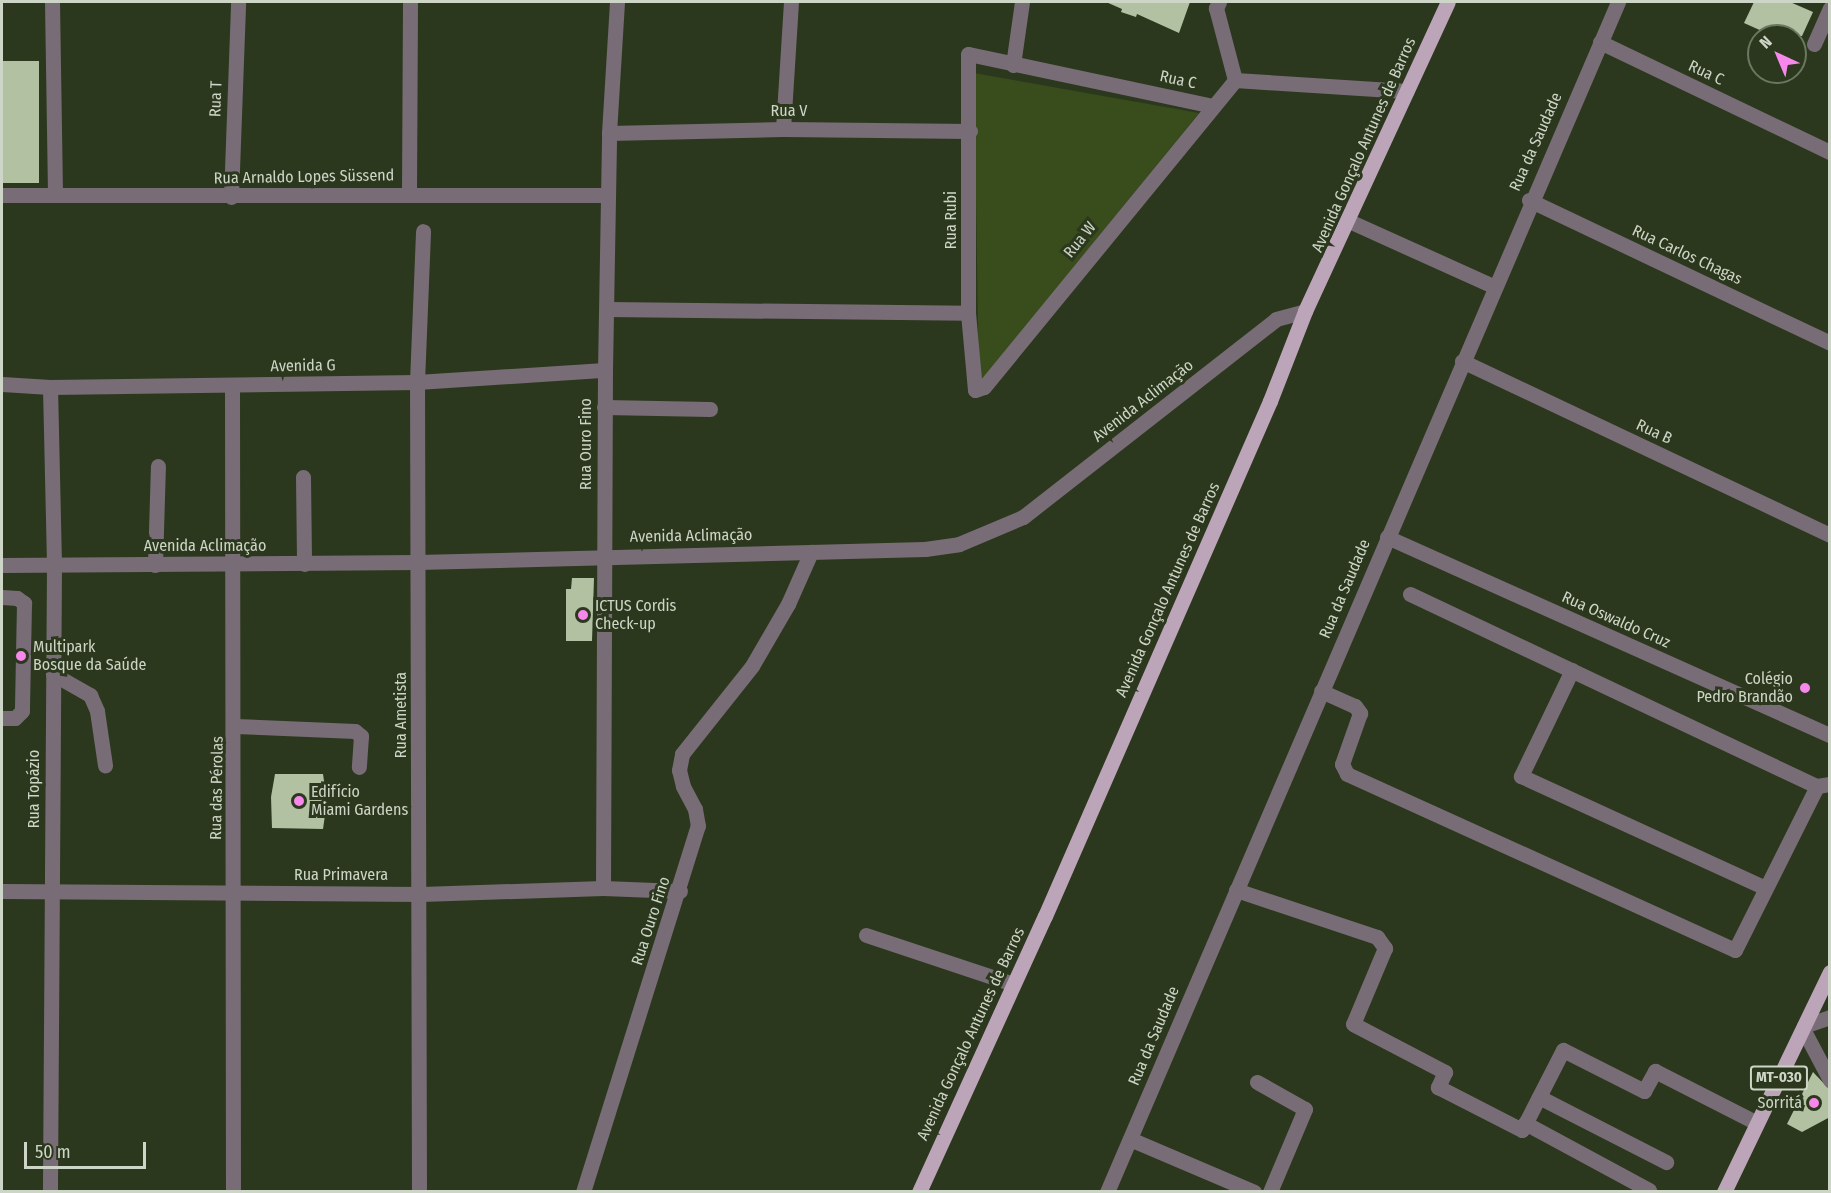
<!DOCTYPE html>
<meta charset="utf-8">
<style>
body{margin:0}
#map{position:relative;width:1831px;height:1193px;overflow:hidden;background:#2c381e;font-family:"Fira Sans Condensed",sans-serif}
div>[style]{position:absolute}
.green>*{inset:0;background:#384c1c}
.building>*{inset:0;background:#b2c1a2;transform-origin:0 0}
.minor>*{height:15px;margin:-7.5px;padding:0 7.5px;transform-origin:7.5px;border-radius:7.5px;background:#786d76}
.major>*{height:15px;margin:-7.5px;padding:0 7.5px;transform-origin:7.5px;border-radius:7.5px;background:#bda5b9}
.dots>*{width:16px;height:16px;translate:-50% -50%;box-sizing:border-box;border:3px solid #2c381e;border-radius:50%}
span{translate:-50% -50%;white-space:nowrap;text-align:center;line-height:1.15;-webkit-text-stroke:6px #2c381e;paint-order:stroke}
.shield-label span{padding:2px 4px;background:#2c381e;border:2px solid;border-radius:4px;-webkit-text-stroke-width:0}
.shield-label{font-size:15px;color:#cdd5c6;font-weight:700}
.street-label{font-size:16px;color:#cdd5c6}
.poi-label{font-size:16px;color:#cdd5c6}
.left{translate:0 -50%;text-align:left}
.right{translate:-100% -50%;text-align:right}
.frame{position:absolute;inset:0;border:3px solid #cdd5c6;pointer-events:none}
.north{position:absolute;left:1747px;top:24px;width:60px;height:60px;box-sizing:border-box;background:#2c381e;border:2px solid #6c7761;border-radius:50%;rotate:316deg;font-size:16px;font-weight:700;line-height:24px;text-align:center;color:#cdd5c6}
.north::after{content:'';display:block;margin:auto;width:21px;height:27px;background:#f788eb;clip-path:polygon(50% 0,100% 100%,50% 72%,0 100%)}
.scale{position:absolute;left:24px;top:1142px;width:122px;height:27px;box-sizing:border-box;border:3px solid #cdd5c6;border-top:0;padding-left:8px;font-size:18px;line-height:21px;white-space:nowrap;color:#cdd5c6;-webkit-text-stroke:4px #2c381e;paint-order:stroke}
</style>
<div id="map">
<div class="green">
<div style="clip-path:polygon(974px 73px,1199px 113px,979px 384px)"></div>
</div>
<div class="building">
<div style="clip-path:polygon(1106px 2px,1190px 2px,1179px 33px,1137px 14px,1136px 17px,1121px 12px,1122px 9px)"></div>
<div style="clip-path:polygon(1754px 2px,1790px 2px,1813px 12px,1802px 36px,1773px 36px,1744px 23px)"></div>
<div style="left:2px;top:61px;width:37px;height:122px"></div>
<div style="clip-path:polygon(572px 578px,594px 578px,592px 641px,566px 641px,566px 589px,571px 589px)"></div>
<div style="clip-path:polygon(275px 774px,323px 774px,327px 801px,323px 829px,272px 828px,271px 797px)"></div>
<div style="clip-path:polygon(1813px 1072px,1830px 1090px,1830px 1117px,1802px 1132px,1787px 1124px)"></div>
</div>
<div class="minor">
<div style="left:52px;top:2px;width:192px;rotate:89.1deg"></div>
<div style="left:1219px;top:2px;width:7px;rotate:117deg"></div>
<div style="left:1216px;top:8px;width:74px;rotate:75.2deg"></div>
<div style="left:1600px;top:42px;width:255px;rotate:25.6deg"></div>
<div style="left:1814px;top:44px;width:39px;rotate:-66deg"></div>
<div style="left:1013px;top:65px;width:64px;rotate:-81.9deg"></div>
<div style="left:1213px;top:106px;width:250px;rotate:-168deg"></div>
<div style="left:968px;top:54px;width:259px;rotate:90deg"></div>
<div style="left:968px;top:313px;width:77px;rotate:84.8deg"></div>
<div style="left:975px;top:390px;width:9px;rotate:-18deg"></div>
<div style="left:984px;top:387px;width:397px;rotate:-50.7deg"></div>
<div style="left:1235px;top:80px;width:172px;rotate:3.7deg"></div>
<div style="left:783px;top:129px;width:127px;rotate:-86.4deg"></div>
<div style="left:609px;top:133px;width:174px;rotate:-1.3deg"></div>
<div style="left:783px;top:129px;width:187px;rotate:0.6deg"></div>
<div style="left:409px;top:193px;width:191px;rotate:-89.7deg"></div>
<div style="left:2px;top:195px;width:606px"></div>
<div style="left:231px;top:197px;width:195px;rotate:-87.9deg"></div>
<div style="left:1529px;top:200px;width:333px;rotate:25.4deg"></div>
<div style="left:1349px;top:221px;width:158px;rotate:24.3deg"></div>
<div style="left:607px;top:309px;width:361px;rotate:0.6deg"></div>
<div style="left:1462px;top:361px;width:407px;rotate:25.3deg"></div>
<div style="left:2px;top:384px;width:48px;rotate:3.6deg"></div>
<div style="left:50px;top:387px;width:367px;rotate:-0.8deg"></div>
<div style="left:417px;top:382px;width:188px;rotate:-3.7deg"></div>
<div style="left:232px;top:385px;width:807px;rotate:89.93deg"></div>
<div style="left:50px;top:387px;width:178px;rotate:88.7deg"></div>
<div style="left:54px;top:565px;width:627px;rotate:90.37deg"></div>
<div style="left:604px;top:407px;width:106px;rotate:1.1deg"></div>
<div style="left:303px;top:477px;width:87px;rotate:89.3deg"></div>
<div style="left:1387px;top:537px;width:485px;rotate:24.1deg"></div>
<div style="left:2px;top:565px;width:416px;rotate:-0.4deg"></div>
<div style="left:418px;top:562px;width:507px;rotate:-1.47deg"></div>
<div style="left:925px;top:549px;width:34px;rotate:-8deg"></div>
<div style="left:959px;top:544px;width:69px;rotate:-22.9deg"></div>
<div style="left:1023px;top:517px;width:321px;rotate:-38deg"></div>
<div style="left:1276px;top:319px;width:30px;rotate:-15deg"></div>
<div style="left:155px;top:565px;width:99px;rotate:-88.3deg"></div>
<div style="left:1410px;top:594px;width:450px;rotate:25.3deg"></div>
<div style="left:2px;top:597px;width:15px;rotate:4deg"></div>
<div style="left:17px;top:598px;width:9px;rotate:36deg"></div>
<div style="left:24px;top:603px;width:108px;rotate:91.1deg"></div>
<div style="left:22px;top:711px;width:10px;rotate:135deg"></div>
<div style="left:15px;top:718px;width:13px;rotate:180deg"></div>
<div style="left:1572px;top:670px;width:118px;rotate:115.7deg"></div>
<div style="left:1521px;top:776px;width:269px;rotate:24.6deg"></div>
<div style="left:53px;top:674px;width:43px;rotate:29.6deg"></div>
<div style="left:90px;top:695px;width:17px;rotate:66deg"></div>
<div style="left:97px;top:711px;width:55px;rotate:81.6deg"></div>
<div style="left:1321px;top:691px;width:37px;rotate:24deg"></div>
<div style="left:1355px;top:706px;width:9px;rotate:54deg"></div>
<div style="left:1360px;top:713px;width:54px;rotate:109.4deg"></div>
<div style="left:1342px;top:764px;width:11px;rotate:63deg"></div>
<div style="left:1347px;top:774px;width:426px;rotate:24.4deg"></div>
<div style="left:1735px;top:950px;width:183px;rotate:-63.4deg"></div>
<div style="left:1817px;top:786px;width:13px;rotate:-9deg"></div>
<div style="left:235px;top:726px;width:120px;rotate:2.4deg"></div>
<div style="left:355px;top:731px;width:8px;rotate:40deg"></div>
<div style="left:361px;top:736px;width:31px;rotate:94deg"></div>
<div style="left:603px;top:888px;width:518px;rotate:-89.78deg"></div>
<div style="left:605px;top:370px;width:237px;rotate:-89deg"></div>
<div style="left:609px;top:133px;width:131px;rotate:-86.5deg"></div>
<div style="left:1236px;top:890px;width:149px;rotate:18.4deg"></div>
<div style="left:1377px;top:937px;width:14px;rotate:54deg"></div>
<div style="left:1385px;top:948px;width:82px;rotate:112.8deg"></div>
<div style="left:1353px;top:1024px;width:104px;rotate:27.6deg"></div>
<div style="left:1445px;top:1072px;width:17px;rotate:115deg"></div>
<div style="left:1438px;top:1087px;width:94px;rotate:27.1deg"></div>
<div style="left:1522px;top:1130px;width:90px;rotate:-62.9deg"></div>
<div style="left:1563px;top:1050px;width:91px;rotate:26.8deg"></div>
<div style="left:1644px;top:1091px;width:23px;rotate:-61deg"></div>
<div style="left:1655px;top:1071px;width:114px;rotate:27deg"></div>
<div style="left:2px;top:891px;width:419px;rotate:0.4deg"></div>
<div style="left:421px;top:894px;width:182px;rotate:-1.9deg"></div>
<div style="left:603px;top:888px;width:77px;rotate:2.2deg"></div>
<div style="left:866px;top:935px;width:155px;rotate:18.4deg"></div>
<div style="left:1804px;top:1026px;width:28px;rotate:-19deg"></div>
<div style="left:1803px;top:1029px;width:58px;rotate:62.1deg"></div>
<div style="left:1257px;top:1082px;width:55px;rotate:29.4deg"></div>
<div style="left:1305px;top:1109px;width:90px;rotate:112.9deg"></div>
<div style="left:1539px;top:1097px;width:143px;rotate:27.1deg"></div>
<div style="left:1525px;top:1123px;width:141px;rotate:28.4deg"></div>
<div style="left:1130px;top:1139px;width:135px;rotate:23.1deg"></div>
<div style="left:419px;top:1192px;width:810px;rotate:-90.14deg"></div>
<div style="left:417px;top:382px;width:151px;rotate:-87.7deg"></div>
<div style="left:583px;top:1192px;width:384px;rotate:-72.6deg"></div>
<div style="left:698px;top:826px;width:17px;rotate:-100deg"></div>
<div style="left:695px;top:809px;width:26px;rotate:-118deg"></div>
<div style="left:683px;top:786px;width:16px;rotate:-104deg"></div>
<div style="left:679px;top:770px;width:16px;rotate:-79deg"></div>
<div style="left:682px;top:754px;width:112px;rotate:-51.5deg"></div>
<div style="left:752px;top:666px;width:72px;rotate:-59.9deg"></div>
<div style="left:788px;top:604px;width:57px;rotate:-66.1deg"></div>
<div style="left:1107px;top:1192px;width:1295px;rotate:-66.76deg"></div>
</div>
<div class="major">
<div style="left:919px;top:1192px;width:303px;rotate:-65.5deg"></div>
<div style="left:1045px;top:916px;width:562px;rotate:-66.4deg"></div>
<div style="left:1270px;top:401px;width:97px;rotate:-68.7deg"></div>
<div style="left:1305px;top:311px;width:340px;rotate:-65.2deg"></div>
<div style="left:1724px;top:1192px;width:244px;rotate:-64.3deg"></div>
</div>
<div class="dots">
<div style="left:583px;top:615px;background:#f788eb"></div>
<div style="left:21px;top:656px;background:#f788eb"></div>
<div style="left:1805px;top:688px;background:#f788eb"></div>
<div style="left:299px;top:801px;background:#f788eb"></div>
<div style="left:1814px;top:1103px;background:#f788eb"></div>
</div>
<div class="shield-label">
<span style="left:1779px;top:1078px">MT-030</span>
</div>
<div class="street-label">
<span style="left:1706px;top:73px;rotate:25deg">Rua C</span>
<span style="left:1178px;top:80px;rotate:12deg">Rua C</span>
<span style="left:216px;top:99px;rotate:-88deg">Rua T</span>
<span style="left:789px;top:111px">Rua V</span>
<span style="left:1536px;top:142px;rotate:-66deg">Rua da Saudade</span>
<span style="left:1364px;top:145px;rotate:-66deg">Avenida Gonçalo Antunes de Barros</span>
<span style="left:304px;top:177px;rotate:-1deg">Rua Arnaldo Lopes Süssend</span>
<span style="left:951px;top:220px;rotate:-90deg">Rua Rubi</span>
<span style="left:1080px;top:240px;rotate:-51deg">Rua W</span>
<span style="left:1687px;top:255px;rotate:25deg">Rua Carlos Chagas</span>
<span style="left:303px;top:366px;rotate:-1deg">Avenida G</span>
<span style="left:1143px;top:401px;rotate:-38deg">Avenida Aclimação</span>
<span style="left:1654px;top:432px;rotate:25deg">Rua B</span>
<span style="left:586px;top:444px;rotate:-90deg">Rua Ouro Fino</span>
<span style="left:691px;top:536px;rotate:-1deg">Avenida Aclimação</span>
<span style="left:205px;top:546px">Avenida Aclimação</span>
<span style="left:1345px;top:589px;rotate:-67deg">Rua da Saudade</span>
<span style="left:1168px;top:590px;rotate:-66deg">Avenida Gonçalo Antunes de Barros</span>
<span style="left:1616px;top:620px;rotate:24deg">Rua Oswaldo Cruz</span>
<span style="left:401px;top:715px;rotate:-90deg">Rua Ametista</span>
<span style="left:217px;top:788px;rotate:-89deg">Rua das Pérolas</span>
<span style="left:34px;top:789px;rotate:-90deg">Rua Topázio</span>
<span style="left:341px;top:875px">Rua Primavera</span>
<span style="left:651px;top:921px;rotate:-72deg">Rua Ouro Fino</span>
<span style="left:971px;top:1034px;rotate:-65deg">Avenida Gonçalo Antunes de Barros</span>
<span style="left:1154px;top:1036px;rotate:-67deg">Rua da Saudade</span>
</div>
<div class="poi-label">
<span class="left" style="left:595px;top:615px">ICTUS Cordis<br>Check-up</span>
<span class="left" style="left:33px;top:656px">Multipark<br>Bosque da Saúde</span>
<span class="right" style="left:1793px;top:688px">Colégio<br>Pedro Brandão</span>
<span class="left" style="left:311px;top:801px">Edifício<br>Miami Gardens</span>
<span class="right" style="left:1802px;top:1103px">Sorritá</span>
</div>
<div class="frame"></div>
<div class="north">N</div>
<div class="scale">50 m</div>
</div>
